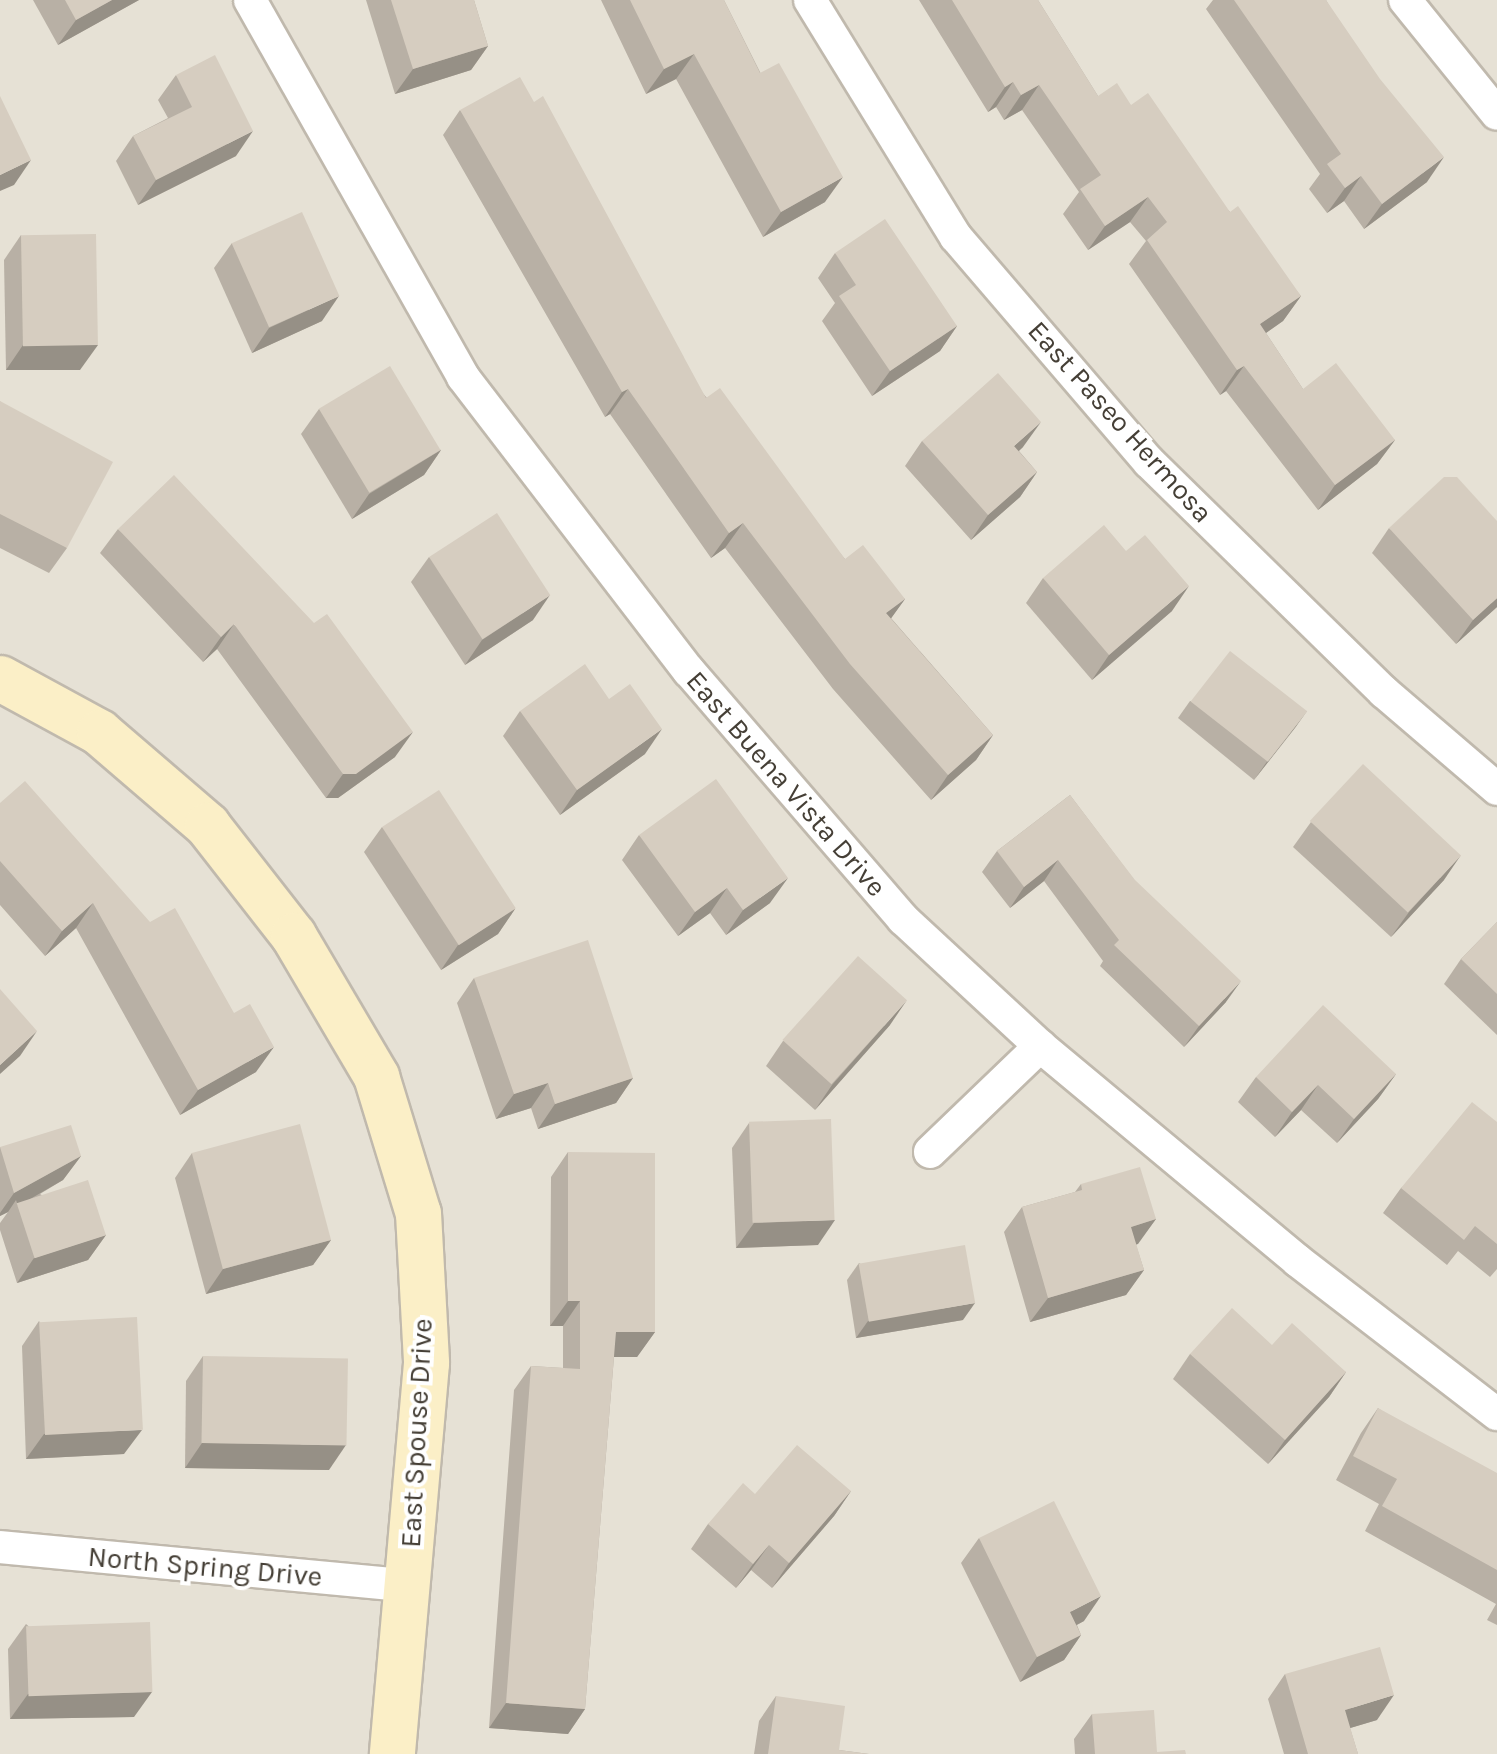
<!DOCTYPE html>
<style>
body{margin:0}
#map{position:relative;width:1497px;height:1754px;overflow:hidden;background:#f2efe7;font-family:Karla,sans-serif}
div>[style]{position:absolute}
.residential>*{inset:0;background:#e6e1d5;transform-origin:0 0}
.roads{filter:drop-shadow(2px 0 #c0b9ad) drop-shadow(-2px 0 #c0b9ad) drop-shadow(0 2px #c0b9ad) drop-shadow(0 -2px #c0b9ad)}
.street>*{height:32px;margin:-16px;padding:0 16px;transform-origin:16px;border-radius:16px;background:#fff}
.secondary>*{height:45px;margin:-22.5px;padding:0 22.5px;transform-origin:22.5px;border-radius:22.5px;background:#fbefc7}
.wall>*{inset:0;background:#b8b0a5}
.shaded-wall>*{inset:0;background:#969086}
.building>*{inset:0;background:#d6cdc0;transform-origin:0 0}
span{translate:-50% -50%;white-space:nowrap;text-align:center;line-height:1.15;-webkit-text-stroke:8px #fff;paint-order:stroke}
.street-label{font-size:28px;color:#453f36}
</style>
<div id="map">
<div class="residential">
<div style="left:0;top:0;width:1497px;height:1754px"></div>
</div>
<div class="roads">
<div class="street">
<div style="left:250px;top:0;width:433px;rotate:60.5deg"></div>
<div style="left:463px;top:377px;width:371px;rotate:52.5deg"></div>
<div style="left:689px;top:671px;width:328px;rotate:49.2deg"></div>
<div style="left:903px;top:919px;width:187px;rotate:42.8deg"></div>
<div style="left:1040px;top:1046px;width:336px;rotate:39.8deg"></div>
<div style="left:1298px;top:1261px;width:251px;rotate:37.6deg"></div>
<div style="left:810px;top:0;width:278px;rotate:58.4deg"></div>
<div style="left:956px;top:237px;width:296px;rotate:49.4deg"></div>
<div style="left:1149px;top:462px;width:329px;rotate:44.4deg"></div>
<div style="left:1384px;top:692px;width:149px;rotate:40.6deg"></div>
<div style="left:1405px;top:0;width:146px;rotate:51.1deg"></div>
<div style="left:930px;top:1152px;width:153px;rotate:-43.9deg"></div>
<div style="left:0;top:1547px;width:412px;rotate:5.4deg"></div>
</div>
<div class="secondary">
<div style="left:0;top:678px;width:113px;rotate:28.6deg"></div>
<div style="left:99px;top:732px;width:143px;rotate:40.7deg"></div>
<div style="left:207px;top:825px;width:140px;rotate:52deg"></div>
<div style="left:293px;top:935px;width:164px;rotate:59.5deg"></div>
<div style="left:376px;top:1076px;width:143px;rotate:73deg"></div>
<div style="left:418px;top:1213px;width:150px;rotate:86.9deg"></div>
<div style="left:426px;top:1363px;width:392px;rotate:95deg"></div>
</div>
</div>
<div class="wall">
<div style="clip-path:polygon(33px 0,139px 0,58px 45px)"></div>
<div style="clip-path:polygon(366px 0,474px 0,488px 46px,471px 70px,395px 94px)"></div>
<div style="clip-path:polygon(601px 0,724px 0,825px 202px,763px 237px,676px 79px,646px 94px)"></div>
<div style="clip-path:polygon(919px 0,1038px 0,1098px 96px,1131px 105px,1230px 212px,1301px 296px,1283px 321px,1266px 333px,1303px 389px,1395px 440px,1377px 464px,1318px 510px,1226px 391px,1220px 395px,1129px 264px,1146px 241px,1130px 222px,1088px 250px,1063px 214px,1079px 192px,1022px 110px,1004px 120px,996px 107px,988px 112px)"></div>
<div style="clip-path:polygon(1213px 0,1326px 0,1427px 182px,1364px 229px,1344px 201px,1327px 213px,1309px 189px,1320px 174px,1206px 9px)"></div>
<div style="clip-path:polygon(176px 75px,236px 156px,138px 205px,116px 161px,133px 136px,168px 118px,158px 100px)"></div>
<div style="clip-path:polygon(460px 110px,845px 559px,905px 599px,891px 618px,993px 735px,976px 760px,931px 800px,833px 689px,725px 548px,711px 558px,610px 414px,605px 417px,443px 135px)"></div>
<div style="clip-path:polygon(21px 235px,80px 370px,6px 370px,4px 260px)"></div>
<div style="clip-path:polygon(232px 243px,322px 321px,252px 353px,214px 268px)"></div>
<div style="clip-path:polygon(835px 253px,957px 326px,940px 351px,872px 396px,822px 321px,835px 303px,818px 278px)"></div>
<div style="clip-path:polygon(0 401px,67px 548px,49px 573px,0 548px)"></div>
<div style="clip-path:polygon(319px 409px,441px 450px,424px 475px,352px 519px,301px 434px)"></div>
<div style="clip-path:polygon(922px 441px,1023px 447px,1019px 451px,1037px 472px,1020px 497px,971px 540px,905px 466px)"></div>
<div style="clip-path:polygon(1389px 528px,1497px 607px,1456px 644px,1372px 553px)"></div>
<div style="clip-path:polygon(118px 529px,395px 757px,338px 798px,326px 798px,217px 649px,203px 662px,100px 553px)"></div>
<div style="clip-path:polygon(429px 557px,533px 620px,465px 665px,411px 582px)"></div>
<div style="clip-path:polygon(1043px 578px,1172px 611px,1092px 680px,1026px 603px)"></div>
<div style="clip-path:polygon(1190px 701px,1307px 711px,1254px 780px,1178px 718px)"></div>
<div style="clip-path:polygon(520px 711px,645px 754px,560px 815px,503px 736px)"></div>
<div style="clip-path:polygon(1070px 795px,1226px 1002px,1184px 1047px,1100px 966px,1103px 961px,1044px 881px,1010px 908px,982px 872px,997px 851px)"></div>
<div style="clip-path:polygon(0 803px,256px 1072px,180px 1115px,76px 928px,45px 956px,0 905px)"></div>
<div style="clip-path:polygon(1311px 822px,1444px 880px,1391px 937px,1293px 847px)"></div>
<div style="clip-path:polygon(382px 827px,515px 909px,498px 934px,441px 970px,364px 852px)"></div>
<div style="clip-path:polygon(639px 835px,770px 903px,726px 935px,710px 913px,678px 936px,622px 860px)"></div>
<div style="clip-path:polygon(1497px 922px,1497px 1035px,1444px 984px,1461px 959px)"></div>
<div style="clip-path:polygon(474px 978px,633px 1078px,616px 1103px,538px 1129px,531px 1108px,496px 1119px,457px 1003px)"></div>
<div style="clip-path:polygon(890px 1025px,815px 1110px,766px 1066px,783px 1041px)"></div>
<div style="clip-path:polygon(1396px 1074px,1378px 1099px,1337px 1143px,1301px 1110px,1275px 1137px,1238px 1102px,1256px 1077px)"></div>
<div style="clip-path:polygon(1497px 1122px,1497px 1269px,1490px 1277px,1458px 1251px,1447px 1265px,1383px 1213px,1401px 1188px)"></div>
<div style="clip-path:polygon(749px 1123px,818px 1245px,736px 1248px,732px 1148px)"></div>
<div style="clip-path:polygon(0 1147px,81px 1156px,63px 1180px,40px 1194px,106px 1235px,88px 1260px,17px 1283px,0 1230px,0 1223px,8px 1212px,0 1216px)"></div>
<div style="clip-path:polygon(568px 1152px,655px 1332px,637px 1357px,614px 1357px,585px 1709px,568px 1734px,489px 1728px,514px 1390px,531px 1366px,563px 1368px,563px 1326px,550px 1326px,551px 1177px)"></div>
<div style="clip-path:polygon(192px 1153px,331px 1240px,313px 1265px,206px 1294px,175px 1178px)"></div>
<div style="clip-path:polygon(1081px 1184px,1156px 1219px,1136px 1245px,1144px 1270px,1126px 1295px,1030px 1322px,1004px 1232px,1022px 1207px,1075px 1192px)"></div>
<div style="clip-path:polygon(859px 1263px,963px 1320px,856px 1338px,847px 1280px)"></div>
<div style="clip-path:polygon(39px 1321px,124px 1454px,26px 1459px,22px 1346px)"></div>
<div style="clip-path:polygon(1272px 1345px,1346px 1372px,1329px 1397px,1268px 1464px,1173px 1379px,1190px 1354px)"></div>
<div style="clip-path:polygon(203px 1356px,329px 1470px,185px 1468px,186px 1381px)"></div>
<div style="clip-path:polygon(1378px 1408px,1497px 1497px,1497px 1625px,1487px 1620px,1496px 1604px,1365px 1531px,1379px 1504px,1336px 1480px,1361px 1433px)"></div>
<div style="clip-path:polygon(851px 1491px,834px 1516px,772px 1588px,751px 1570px,736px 1588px,691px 1549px,708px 1524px,755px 1494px)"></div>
<div style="clip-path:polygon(979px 1538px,1084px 1621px,1077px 1625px,1081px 1635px,1064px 1660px,1020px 1682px,961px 1563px)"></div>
<div style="clip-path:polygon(26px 1624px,134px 1717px,10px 1719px,8px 1649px)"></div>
<div style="clip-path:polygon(1285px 1674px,1377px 1720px,1350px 1728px,1358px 1754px,1284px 1754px,1268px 1699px)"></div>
<div style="clip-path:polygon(776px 1696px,839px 1750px,869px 1754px,754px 1754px,759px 1721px)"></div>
<div style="clip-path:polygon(1092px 1714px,1157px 1752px,1186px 1754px,1075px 1754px,1074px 1739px)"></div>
</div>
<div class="shaded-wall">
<div style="clip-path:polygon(112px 0,139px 0,58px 45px,76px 20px)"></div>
<div style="clip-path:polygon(488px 46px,471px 70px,395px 94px,413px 69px)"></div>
<div style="clip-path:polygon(694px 54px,676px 79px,646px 94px,664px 69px)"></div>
<div style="clip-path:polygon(1013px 82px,996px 107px,988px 112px,1005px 87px)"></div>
<div style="clip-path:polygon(1039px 85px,1022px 110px,1004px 120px,1021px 95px)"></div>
<div style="clip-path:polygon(253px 131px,236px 156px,138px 205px,156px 180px)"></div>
<div style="clip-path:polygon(1444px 157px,1427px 182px,1364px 229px,1382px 204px)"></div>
<div style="clip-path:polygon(31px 160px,14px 185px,0 191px,0 175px)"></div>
<div style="clip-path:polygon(1361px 176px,1344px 201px,1327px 213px,1345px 188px)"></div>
<div style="clip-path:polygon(843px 177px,825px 202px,763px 237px,781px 212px)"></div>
<div style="clip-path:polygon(1148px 197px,1130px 222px,1088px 250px,1105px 226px)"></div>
<div style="clip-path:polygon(339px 296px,322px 321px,252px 353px,269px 328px)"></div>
<div style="clip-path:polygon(1301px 296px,1283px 321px,1243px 349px,1260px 324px)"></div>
<div style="clip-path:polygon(957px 326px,940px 351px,872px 396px,890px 371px)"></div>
<div style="clip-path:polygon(23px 345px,98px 345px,80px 370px,6px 370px)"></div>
<div style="clip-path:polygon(1244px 366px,1226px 391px,1220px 395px,1237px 370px)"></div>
<div style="clip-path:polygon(628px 389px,610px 414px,605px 417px,622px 392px)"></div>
<div style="clip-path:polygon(1041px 422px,1023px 447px,997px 471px,1014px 446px)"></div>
<div style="clip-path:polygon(1395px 440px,1377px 464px,1318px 510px,1335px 485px)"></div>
<div style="clip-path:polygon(441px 450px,424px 475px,352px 519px,369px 494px)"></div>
<div style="clip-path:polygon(1037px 472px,1020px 497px,971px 540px,988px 515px)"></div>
<div style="clip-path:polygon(743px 523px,725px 548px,711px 558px,729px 533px)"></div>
<div style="clip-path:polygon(1189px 586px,1172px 611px,1092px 680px,1109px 655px)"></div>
<div style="clip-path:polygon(550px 595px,533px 620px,465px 665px,482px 640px)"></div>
<div style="clip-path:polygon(1497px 598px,1497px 607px,1456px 644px,1473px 620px)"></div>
<div style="clip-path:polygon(905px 599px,887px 624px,886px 613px)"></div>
<div style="clip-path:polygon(234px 624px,217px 649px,203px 662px,221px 637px)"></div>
<div style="clip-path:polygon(1307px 711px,1295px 728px,1254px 780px,1266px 763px)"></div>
<div style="clip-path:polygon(662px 729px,645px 754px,560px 815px,577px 790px)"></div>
<div style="clip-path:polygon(413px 732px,395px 757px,338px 798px,326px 798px,343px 774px)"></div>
<div style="clip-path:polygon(993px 735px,976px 760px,931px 800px,948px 775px)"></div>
<div style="clip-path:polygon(1461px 855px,1444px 880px,1391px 937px,1409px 912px)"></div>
<div style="clip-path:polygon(1058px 860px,1044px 881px,1010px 908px,1024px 887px)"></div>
<div style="clip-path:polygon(788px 878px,770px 903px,726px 935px,743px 910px)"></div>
<div style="clip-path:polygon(727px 888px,710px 913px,678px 936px,695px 912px)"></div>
<div style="clip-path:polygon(93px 903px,76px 928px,45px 956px,62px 931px)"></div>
<div style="clip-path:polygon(515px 909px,498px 934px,441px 970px,458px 945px)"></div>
<div style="clip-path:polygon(1241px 981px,1226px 1002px,1184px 1047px,1199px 1026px)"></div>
<div style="clip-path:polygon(907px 1000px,890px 1025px,815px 1110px,832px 1085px)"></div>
<div style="clip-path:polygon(37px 1031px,20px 1056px,0 1074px,0 1065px)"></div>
<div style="clip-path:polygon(274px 1047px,256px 1072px,180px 1115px,198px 1090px)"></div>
<div style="clip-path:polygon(1396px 1074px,1378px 1099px,1337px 1143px,1354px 1119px)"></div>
<div style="clip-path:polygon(633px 1078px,616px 1103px,538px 1129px,555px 1104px)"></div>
<div style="clip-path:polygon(548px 1083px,531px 1108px,496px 1119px,514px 1094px)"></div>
<div style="clip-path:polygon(1318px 1085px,1301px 1110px,1275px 1137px,1292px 1112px)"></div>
<div style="clip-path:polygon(81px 1156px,63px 1180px,18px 1206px,16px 1200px,8px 1212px,0 1216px,0 1213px,14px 1193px)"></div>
<div style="clip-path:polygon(1156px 1219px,1138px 1244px,1114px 1251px,1131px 1227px)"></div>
<div style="clip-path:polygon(835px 1220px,818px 1245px,736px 1248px,754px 1223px)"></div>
<div style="clip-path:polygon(106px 1235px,88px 1260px,17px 1283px,34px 1258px)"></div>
<div style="clip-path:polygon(331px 1240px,313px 1265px,206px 1294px,223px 1269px)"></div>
<div style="clip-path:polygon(1144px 1270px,1126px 1295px,1030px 1322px,1048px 1298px)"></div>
<div style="clip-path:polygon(568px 1301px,580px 1301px,563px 1326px,550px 1326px)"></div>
<div style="clip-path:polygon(975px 1303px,963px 1320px,856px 1338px,868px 1321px)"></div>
<div style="clip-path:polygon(616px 1332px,655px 1332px,637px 1357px,598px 1357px)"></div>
<div style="clip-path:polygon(1346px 1372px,1329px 1397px,1268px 1464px,1285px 1440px)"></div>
<div style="clip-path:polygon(142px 1430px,124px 1454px,26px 1459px,44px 1434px)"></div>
<div style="clip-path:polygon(202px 1443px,346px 1445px,329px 1470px,185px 1468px)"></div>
<div style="clip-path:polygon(851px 1491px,834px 1516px,772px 1588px,789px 1563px)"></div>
<div style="clip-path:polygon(769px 1545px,751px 1570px,736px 1588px,753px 1564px)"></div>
<div style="clip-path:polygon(1101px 1596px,1084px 1621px,1053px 1637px,1070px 1612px)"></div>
<div style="clip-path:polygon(1081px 1635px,1064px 1660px,1020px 1682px,1037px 1657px)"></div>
<div style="clip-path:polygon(152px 1692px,134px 1717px,10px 1719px,28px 1694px)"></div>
<div style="clip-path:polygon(1394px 1695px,1377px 1720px,1327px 1735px,1345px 1710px)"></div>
<div style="clip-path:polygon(506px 1703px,585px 1709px,568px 1734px,489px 1728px)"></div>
</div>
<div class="building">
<div style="clip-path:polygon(65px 0,112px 0,76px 20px)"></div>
<div style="clip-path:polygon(391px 0,474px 0,488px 46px,413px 69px)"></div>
<div style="clip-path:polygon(630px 0,724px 0,760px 73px,779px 63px,843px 177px,781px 212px,694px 54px,664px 69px)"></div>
<div style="clip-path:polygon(952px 0,1038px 0,1098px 96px,1117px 83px,1131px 105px,1148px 93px,1230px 212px,1238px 206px,1301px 296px,1260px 324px,1303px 389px,1336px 363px,1395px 440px,1335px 485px,1244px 366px,1237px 370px,1147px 240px,1167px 222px,1148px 197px,1105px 226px,1080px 189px,1101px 175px,1039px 85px,1021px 95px,1013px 82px,1005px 87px)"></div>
<div style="clip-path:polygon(1234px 0,1326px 0,1380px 79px,1444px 157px,1382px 204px,1361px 176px,1345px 188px,1327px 164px,1341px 154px)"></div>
<div style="clip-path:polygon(215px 55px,253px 131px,156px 180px,133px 136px,192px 107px,176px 75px)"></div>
<div style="clip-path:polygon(520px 77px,534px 102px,543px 96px,706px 398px,720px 388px,845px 559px,863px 545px,905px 599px,886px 613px,993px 735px,948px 775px,850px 664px,743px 523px,729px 533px,628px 389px,622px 392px,460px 110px)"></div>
<div style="clip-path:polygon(0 96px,31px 160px,0 175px)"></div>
<div style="left:302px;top:212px;width:92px;height:77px;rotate:66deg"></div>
<div style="clip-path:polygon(885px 219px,957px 326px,890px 371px,839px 296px,856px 285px,835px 253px)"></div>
<div style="left:96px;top:234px;width:111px;height:75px;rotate:89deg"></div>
<div style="left:390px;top:366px;width:98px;height:83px;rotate:59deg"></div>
<div style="clip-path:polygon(998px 373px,1041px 422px,1014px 446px,1037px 472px,988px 515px,922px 441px)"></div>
<div style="clip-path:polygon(0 401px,113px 462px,67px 548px,0 514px)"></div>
<div style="clip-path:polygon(174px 475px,314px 623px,327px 614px,413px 732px,356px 774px,343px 774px,234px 624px,221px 637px,118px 529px)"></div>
<div style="clip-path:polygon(1444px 477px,1457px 477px,1497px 521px,1497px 598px,1473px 620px,1389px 528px)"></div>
<div style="left:497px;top:513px;width:98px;height:81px;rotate:57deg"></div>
<div style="clip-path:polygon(1104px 525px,1126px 551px,1145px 535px,1189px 586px,1109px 655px,1043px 578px)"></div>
<div style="left:1230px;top:651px;width:98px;height:64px;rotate:38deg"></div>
<div style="clip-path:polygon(585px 664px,609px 699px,630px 684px,662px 729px,577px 790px,520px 711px)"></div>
<div style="left:1363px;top:764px;width:134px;height:78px;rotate:43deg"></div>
<div style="clip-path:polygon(716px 779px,788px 878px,743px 910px,727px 888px,695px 912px,639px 835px)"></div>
<div style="clip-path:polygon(25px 781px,150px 922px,175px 908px,234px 1013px,250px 1004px,274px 1047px,198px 1090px,93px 903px,62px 931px,0 861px,0 803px)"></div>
<div style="left:439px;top:790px;width:141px;height:68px;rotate:57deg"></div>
<div style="clip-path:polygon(1070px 795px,1135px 880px,1241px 981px,1199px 1026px,1114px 945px,1119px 940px,1058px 860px,1024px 887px,997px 851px)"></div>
<div style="clip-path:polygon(1497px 922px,1497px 994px,1461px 959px)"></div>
<div style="clip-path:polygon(588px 940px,633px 1078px,555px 1104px,548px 1083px,514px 1094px,474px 978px)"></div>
<div style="left:858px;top:956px;width:66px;height:113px;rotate:42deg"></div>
<div style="clip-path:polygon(0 989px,37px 1031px,0 1065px)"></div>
<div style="clip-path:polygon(1323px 1005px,1396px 1074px,1354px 1119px,1318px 1085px,1292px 1112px,1256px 1077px)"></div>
<div style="clip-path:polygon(1472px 1102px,1497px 1122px,1497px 1244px,1475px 1226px,1464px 1240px,1401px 1188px)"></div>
<div style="left:831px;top:1119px;width:101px;height:82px;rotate:88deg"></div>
<div style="left:300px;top:1124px;width:120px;height:112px;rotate:75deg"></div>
<div style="clip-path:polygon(71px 1125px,81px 1156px,14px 1193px,0 1147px)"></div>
<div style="clip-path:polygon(568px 1152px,655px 1153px,655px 1332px,616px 1332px,585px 1709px,506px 1703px,531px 1366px,580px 1369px,580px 1301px,568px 1301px)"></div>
<div style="clip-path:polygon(1140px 1167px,1156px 1219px,1131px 1227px,1144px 1270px,1048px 1298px,1022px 1207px,1082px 1190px,1081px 1184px)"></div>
<div style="left:88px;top:1180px;width:58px;height:75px;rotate:72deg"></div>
<div style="left:965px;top:1245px;width:59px;height:108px;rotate:80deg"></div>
<div style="clip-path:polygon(1232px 1308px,1272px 1345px,1292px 1323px,1346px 1372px,1285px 1440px,1190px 1354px)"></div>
<div style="left:137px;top:1317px;width:113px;height:98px;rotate:87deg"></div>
<div style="left:203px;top:1356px;width:145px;height:87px;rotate:1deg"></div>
<div style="clip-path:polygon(1378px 1408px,1497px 1473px,1497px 1570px,1382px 1506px,1397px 1479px,1353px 1456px)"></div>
<div style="clip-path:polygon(797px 1445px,851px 1491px,789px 1563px,769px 1545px,753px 1564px,708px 1524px,743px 1483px,755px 1494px)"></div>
<div style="clip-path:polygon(1054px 1501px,1101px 1596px,1070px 1612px,1081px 1635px,1037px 1657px,979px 1538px)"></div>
<div style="left:150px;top:1622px;width:70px;height:124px;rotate:88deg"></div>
<div style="clip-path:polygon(1380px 1647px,1394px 1695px,1345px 1710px,1358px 1754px,1308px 1754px,1285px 1674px)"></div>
<div style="clip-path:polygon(776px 1696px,845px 1706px,839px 1750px,869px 1754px,768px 1754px)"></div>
<div style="clip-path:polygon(1154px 1710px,1157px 1752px,1185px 1750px,1186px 1754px,1095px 1754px,1092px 1714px)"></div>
</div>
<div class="street-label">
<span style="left:1120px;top:422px;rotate:48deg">East Paseo Hermosa</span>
<span style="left:786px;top:784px;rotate:49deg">East Buena Vista Drive</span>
<span style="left:417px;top:1433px;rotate:-87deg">East Spouse Drive</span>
<span style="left:205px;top:1567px;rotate:5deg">North Spring Drive</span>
</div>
</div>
